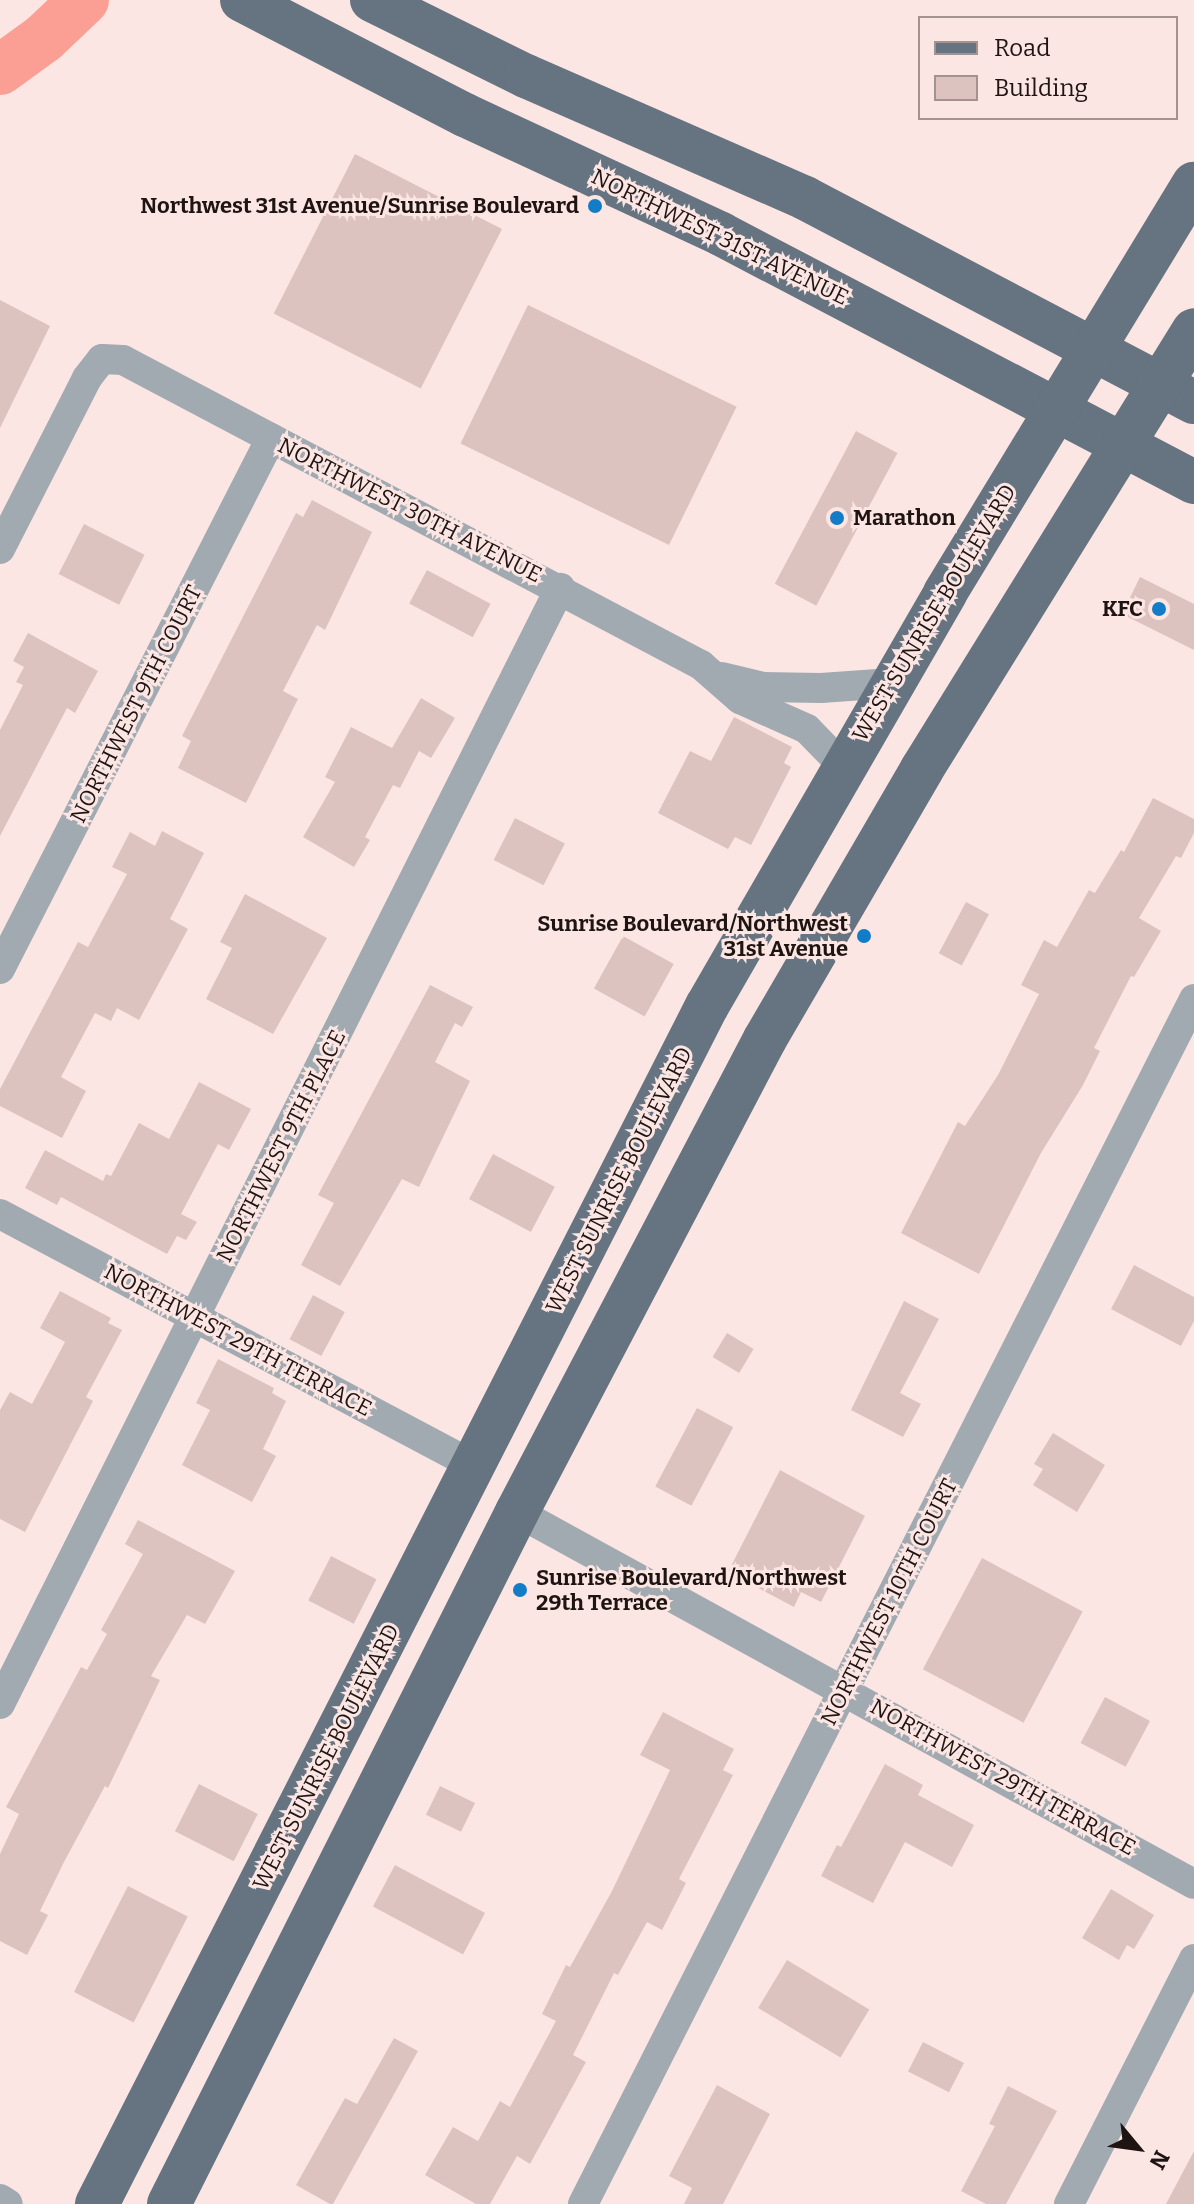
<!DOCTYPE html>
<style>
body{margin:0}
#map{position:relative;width:1194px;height:2204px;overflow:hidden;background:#fce6e3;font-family:Bitter,serif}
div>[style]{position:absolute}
.river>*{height:50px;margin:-25px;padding:0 25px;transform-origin:25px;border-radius:25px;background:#fb9e94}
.building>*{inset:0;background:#ddc3bf;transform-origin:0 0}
.street>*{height:30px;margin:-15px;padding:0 15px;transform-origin:15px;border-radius:15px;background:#a2aab1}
.primary>*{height:44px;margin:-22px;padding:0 22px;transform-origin:22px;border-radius:22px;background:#667380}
.dots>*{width:22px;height:22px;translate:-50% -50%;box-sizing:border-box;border:4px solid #fce6e3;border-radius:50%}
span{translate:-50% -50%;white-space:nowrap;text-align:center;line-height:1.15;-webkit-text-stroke:6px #fce6e3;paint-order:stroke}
.poi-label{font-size:22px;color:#1e1513;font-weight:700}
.right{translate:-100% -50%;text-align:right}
.left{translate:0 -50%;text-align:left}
.street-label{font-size:22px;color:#1e1513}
.legend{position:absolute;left:918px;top:16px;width:260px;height:104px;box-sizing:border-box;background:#fce6e3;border:2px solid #a39290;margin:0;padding:10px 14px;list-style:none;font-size:24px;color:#1e1513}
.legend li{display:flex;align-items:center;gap:16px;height:40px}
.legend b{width:40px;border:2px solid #a39290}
.north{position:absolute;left:1098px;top:2108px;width:80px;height:80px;-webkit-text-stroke:6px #fce6e3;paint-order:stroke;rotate:119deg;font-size:22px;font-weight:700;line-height:32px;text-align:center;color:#1e1513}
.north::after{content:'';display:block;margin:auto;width:28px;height:36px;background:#1e1513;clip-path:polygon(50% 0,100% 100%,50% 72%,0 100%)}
</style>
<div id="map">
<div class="river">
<div style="left:0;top:70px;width:54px;rotate:-36deg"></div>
<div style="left:44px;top:38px;width:55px;rotate:-43.5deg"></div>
</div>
<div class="building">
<div style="left:355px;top:154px;width:165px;height:179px;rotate:27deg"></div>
<div style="clip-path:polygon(0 300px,50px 326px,0 428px)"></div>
<div style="left:528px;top:305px;width:232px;height:154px;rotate:26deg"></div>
<div style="left:856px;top:431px;width:47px;height:173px;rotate:28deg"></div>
<div style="clip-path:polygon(312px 500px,372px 532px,325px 630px,317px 625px,283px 691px,298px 699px,246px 803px,178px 768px,191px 741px,182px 736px,296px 513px,303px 517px)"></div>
<div style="left:84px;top:524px;width:68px;height:56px;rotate:27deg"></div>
<div style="left:427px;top:570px;width:72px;height:38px;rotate:28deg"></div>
<div style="clip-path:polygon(1140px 577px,1194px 604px,1194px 650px,1122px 614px)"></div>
<div style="clip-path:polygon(28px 633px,98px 671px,75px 713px,67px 708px,0 836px,0 730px,23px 685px,16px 682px,24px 667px,13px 661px)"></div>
<div style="clip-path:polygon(421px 698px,455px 718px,431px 758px,419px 751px,400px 788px,393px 785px,365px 837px,370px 840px,354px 867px,303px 837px,335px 782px,325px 777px,351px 727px,392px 748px)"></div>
<div style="clip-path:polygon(734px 717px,792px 747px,784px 763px,791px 767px,751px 845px,735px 837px,728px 849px,658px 813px,690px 751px,711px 761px)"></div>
<div style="clip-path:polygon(1153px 798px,1194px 819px,1194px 833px,1181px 858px,1176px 856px,1139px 918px,1161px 931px,1134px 977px,1131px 976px,1094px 1048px,1100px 1051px,1083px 1085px,1041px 1153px,979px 1274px,901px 1233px,958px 1122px,965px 1126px,998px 1075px,1039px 994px,1021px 985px,1044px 940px,1057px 947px,1089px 890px,1095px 893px,1121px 850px,1124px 852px)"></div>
<div style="left:515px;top:818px;width:56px;height:47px;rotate:27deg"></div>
<div style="clip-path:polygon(162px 831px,204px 853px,170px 919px,188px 929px,139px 1020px,117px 1008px,111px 1021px,95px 1013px,61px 1077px,86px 1091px,62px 1138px,0 1106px,0 1089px,78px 942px,88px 947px,127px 874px,112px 867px,130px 832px,155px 846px)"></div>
<div style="clip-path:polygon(245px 894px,327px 938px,273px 1034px,206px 999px,232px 948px,220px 942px)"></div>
<div style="left:966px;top:902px;width:26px;height:58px;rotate:28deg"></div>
<div style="left:623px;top:936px;width:58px;height:60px;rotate:29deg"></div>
<div style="clip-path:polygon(430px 985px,473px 1007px,462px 1027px,455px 1023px,435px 1062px,470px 1081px,419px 1187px,402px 1179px,340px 1286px,301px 1265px,334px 1203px,318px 1195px)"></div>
<div style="clip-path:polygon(199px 1082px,251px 1109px,229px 1150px,218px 1144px,181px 1214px,197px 1222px,186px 1240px,177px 1236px,167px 1254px,61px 1197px,57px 1205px,25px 1188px,45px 1150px,103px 1181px,106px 1174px,111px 1176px,139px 1123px,169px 1139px)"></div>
<div style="left:493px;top:1154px;width:70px;height:51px;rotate:28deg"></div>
<div style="clip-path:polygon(1134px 1265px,1194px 1297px,1194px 1321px,1181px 1346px,1111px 1309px)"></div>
<div style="clip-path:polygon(60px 1291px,111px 1318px,108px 1323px,122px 1330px,86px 1397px,93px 1401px,25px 1532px,0 1519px,0 1410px,10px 1392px,32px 1404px,65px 1342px,40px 1328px)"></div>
<div style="left:313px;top:1295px;width:36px;height:50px;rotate:28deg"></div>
<div style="clip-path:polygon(904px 1301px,939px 1319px,900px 1393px,921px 1404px,903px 1437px,851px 1410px)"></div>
<div style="left:727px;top:1333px;width:31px;height:28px;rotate:31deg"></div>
<div style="clip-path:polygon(218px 1359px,274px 1388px,272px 1393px,286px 1401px,263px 1449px,276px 1456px,252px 1502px,182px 1465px,210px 1410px,196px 1403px)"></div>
<div style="left:697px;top:1408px;width:41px;height:89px;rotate:28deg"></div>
<div style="clip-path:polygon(1053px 1433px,1105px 1465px,1077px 1512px,1033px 1485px,1043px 1469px,1034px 1464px)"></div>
<div style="clip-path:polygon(780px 1470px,865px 1516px,821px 1602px,801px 1592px,794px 1607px,728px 1572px)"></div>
<div style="clip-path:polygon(138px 1520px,235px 1571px,205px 1624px,187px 1615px,151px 1676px,160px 1680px,108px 1788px,105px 1786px,64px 1862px,40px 1911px,48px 1915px,27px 1955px,0 1941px,0 1854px,19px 1814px,6px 1807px,81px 1667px,87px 1670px,107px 1634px,101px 1630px,143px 1554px,125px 1544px)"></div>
<div style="left:331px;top:1556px;width:51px;height:50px;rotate:27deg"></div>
<div style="left:982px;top:1558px;width:114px;height:126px;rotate:28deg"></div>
<div style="left:1105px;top:1697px;width:51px;height:52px;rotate:28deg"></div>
<div style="clip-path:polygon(663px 1712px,734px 1749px,723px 1770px,733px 1775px,679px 1879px,686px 1883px,662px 1930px,647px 1922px,618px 1975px,614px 1973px,573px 2055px,586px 2062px,530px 2164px,517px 2156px,490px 2204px,476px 2204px,425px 2175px,453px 2127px,478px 2141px,500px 2101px,510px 2107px,556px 2021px,542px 2014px,566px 1965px,570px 1967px,612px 1891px,670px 1770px,640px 1755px)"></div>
<div style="clip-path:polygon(885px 1764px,923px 1785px,918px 1795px,974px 1825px,952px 1867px,905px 1842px,873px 1903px,821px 1876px,837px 1845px,841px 1847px)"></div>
<div style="left:199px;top:1784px;width:66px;height:53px;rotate:27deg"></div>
<div style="left:440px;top:1786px;width:39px;height:32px;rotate:26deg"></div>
<div style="left:395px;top:1865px;width:102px;height:47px;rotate:28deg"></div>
<div style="left:128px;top:1886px;width:67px;height:119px;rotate:27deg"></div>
<div style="clip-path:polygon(1111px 1889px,1154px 1915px,1134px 1949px,1127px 1945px,1119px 1960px,1082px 1938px)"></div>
<div style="left:787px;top:1960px;width:96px;height:56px;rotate:31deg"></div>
<div style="clip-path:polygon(394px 2038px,418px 2051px,333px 2204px,330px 2204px,296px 2185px,345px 2098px,357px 2104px)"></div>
<div style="left:923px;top:2042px;width:46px;height:33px;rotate:27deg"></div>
<div style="clip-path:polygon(717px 2085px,770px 2114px,723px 2204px,684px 2204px,692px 2188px,669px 2176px)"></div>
<div style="clip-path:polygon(1008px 2086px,1057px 2111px,1006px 2204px,986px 2204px,961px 2191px,995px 2126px,989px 2124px)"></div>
<div style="clip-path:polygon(1194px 2151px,1194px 2204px,1166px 2204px)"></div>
</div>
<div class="street">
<div style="left:0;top:549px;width:192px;rotate:-63deg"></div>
<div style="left:87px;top:378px;width:24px;rotate:-52deg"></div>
<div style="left:102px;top:359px;width:21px;rotate:3deg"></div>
<div style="left:123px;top:360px;width:654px;rotate:27.82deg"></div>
<div style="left:701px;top:665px;width:52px;rotate:41.1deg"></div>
<div style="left:740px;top:699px;width:73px;rotate:24.1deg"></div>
<div style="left:807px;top:729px;width:52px;rotate:45.8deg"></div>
<div style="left:722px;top:677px;width:42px;rotate:13.7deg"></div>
<div style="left:763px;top:687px;width:58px;rotate:1deg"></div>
<div style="left:821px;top:688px;width:71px;rotate:-4deg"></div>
<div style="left:0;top:969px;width:596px;rotate:-62.96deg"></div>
<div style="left:0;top:1214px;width:538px;rotate:27.95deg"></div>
<div style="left:517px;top:1512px;width:772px;rotate:28.79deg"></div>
<div style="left:0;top:1704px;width:1249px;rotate:-63.35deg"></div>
<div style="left:0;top:2199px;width:9px;rotate:32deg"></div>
<div style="left:583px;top:2204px;width:1351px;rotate:-63.11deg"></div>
<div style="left:1069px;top:2204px;width:275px;rotate:-63deg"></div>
</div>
<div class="primary">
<div style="left:242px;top:0;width:251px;rotate:27.3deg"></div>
<div style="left:465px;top:115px;width:282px;rotate:24.9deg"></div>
<div style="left:721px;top:234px;width:534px;rotate:27.67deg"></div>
<div style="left:372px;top:0;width:172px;rotate:26.3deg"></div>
<div style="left:526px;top:76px;width:305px;rotate:23.6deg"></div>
<div style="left:805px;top:198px;width:439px;rotate:27.7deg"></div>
<div style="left:97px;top:2204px;width:1344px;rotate:-63.02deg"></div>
<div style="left:707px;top:1006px;width:477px;rotate:-60deg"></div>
<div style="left:945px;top:593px;width:479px;rotate:-58.7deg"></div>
<div style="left:169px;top:2204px;width:775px;rotate:-63.3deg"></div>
<div style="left:517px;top:1512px;width:534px;rotate:-62.33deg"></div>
<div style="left:765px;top:1039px;width:312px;rotate:-59.8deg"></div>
<div style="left:922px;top:769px;width:516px;rotate:-58.22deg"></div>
</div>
<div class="dots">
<div style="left:595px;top:206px;background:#137cc6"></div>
<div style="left:837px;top:518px;background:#137cc6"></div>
<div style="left:1159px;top:609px;background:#137cc6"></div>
<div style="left:864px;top:936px;background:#137cc6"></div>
<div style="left:520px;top:1590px;background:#137cc6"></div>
</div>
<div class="poi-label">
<span class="right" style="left:579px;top:206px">Northwest 31st Avenue/Sunrise Boulevard</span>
<span class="left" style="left:853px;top:518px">Marathon</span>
<span class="right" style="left:1143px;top:609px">KFC</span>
<span class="right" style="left:848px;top:936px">Sunrise Boulevard/Northwest<br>31st Avenue</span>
<span class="left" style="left:536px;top:1590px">Sunrise Boulevard/Northwest<br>29th Terrace</span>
</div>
<div class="street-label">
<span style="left:720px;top:237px;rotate:26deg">NORTHWEST 31ST AVENUE</span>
<span style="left:410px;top:510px;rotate:27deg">NORTHWEST 30TH AVENUE</span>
<span style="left:934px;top:613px;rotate:-59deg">WEST SUNRISE BOULEVARD</span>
<span style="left:136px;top:704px;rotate:-63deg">NORTHWEST 9TH COURT</span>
<span style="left:281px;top:1146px;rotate:-63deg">NORTHWEST 9TH PLACE</span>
<span style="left:619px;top:1180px;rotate:-63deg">WEST SUNRISE BOULEVARD</span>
<span style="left:238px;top:1340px;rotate:28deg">NORTHWEST 29TH TERRACE</span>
<span style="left:889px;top:1602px;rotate:-63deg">NORTHWEST 10TH COURT</span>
<span style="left:326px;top:1757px;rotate:-63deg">WEST SUNRISE BOULEVARD</span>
<span style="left:1003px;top:1777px;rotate:29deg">NORTHWEST 29TH TERRACE</span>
</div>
<ul class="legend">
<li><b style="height:10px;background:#667380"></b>Road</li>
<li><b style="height:22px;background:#ddc3bf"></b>Building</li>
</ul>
<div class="north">N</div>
</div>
